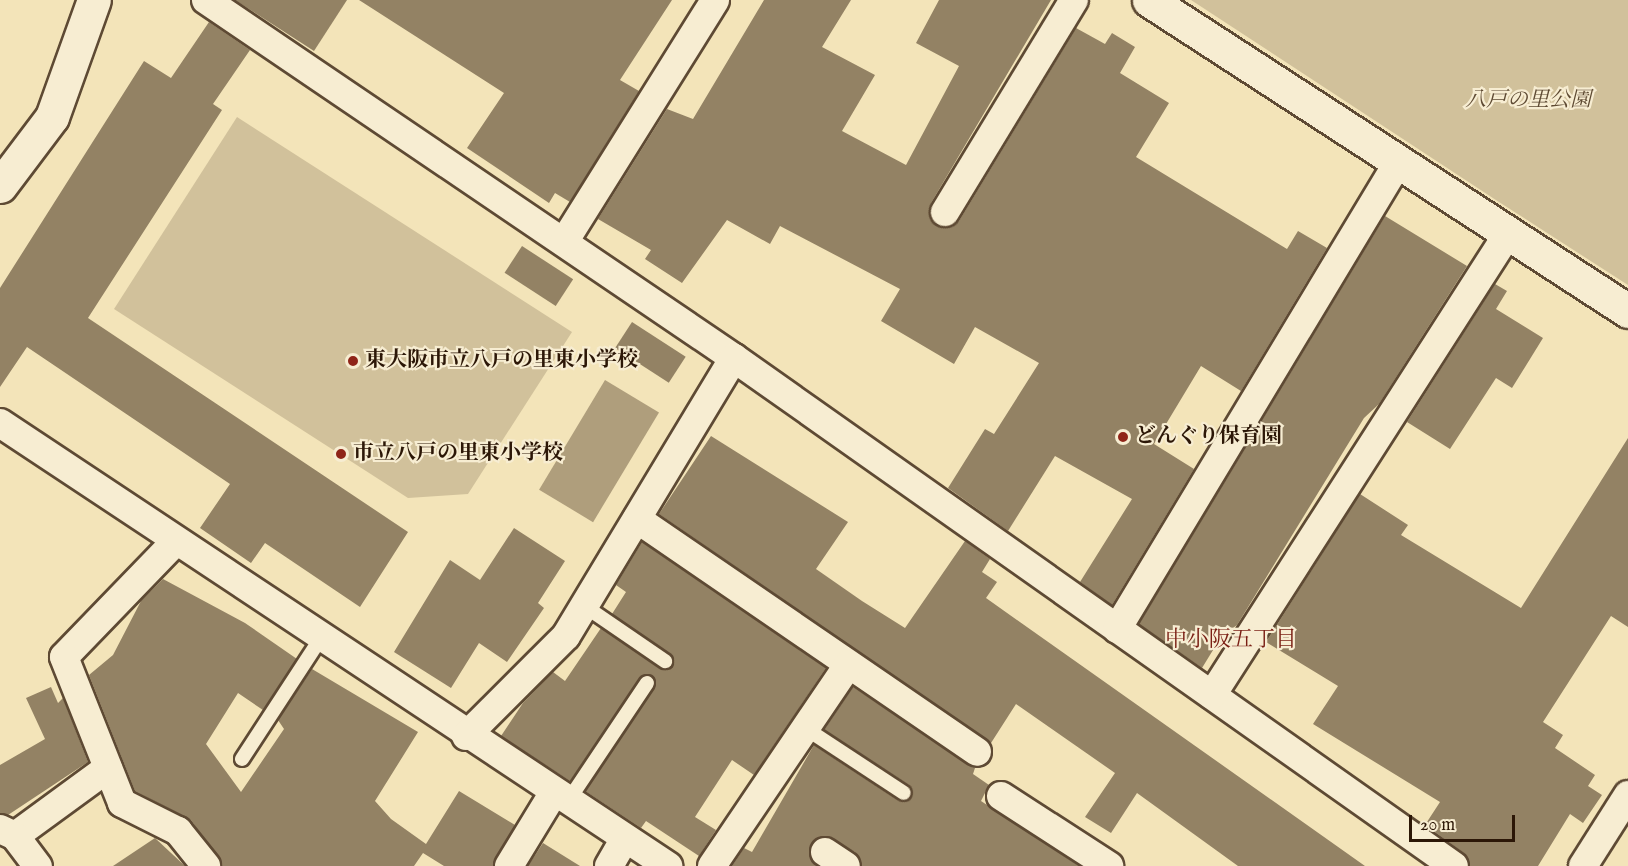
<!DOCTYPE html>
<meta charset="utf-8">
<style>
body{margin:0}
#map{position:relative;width:1628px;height:866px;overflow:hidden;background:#f3e4b9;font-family:"IM FELL English","Noto Serif JP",serif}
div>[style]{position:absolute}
.green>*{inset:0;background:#d1c19b}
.water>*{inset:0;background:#af9e7c;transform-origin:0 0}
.building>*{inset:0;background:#938264;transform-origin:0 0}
.roads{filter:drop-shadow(2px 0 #5e4a34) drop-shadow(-2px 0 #5e4a34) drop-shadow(0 2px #5e4a34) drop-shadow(0 -2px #5e4a34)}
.lane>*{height:14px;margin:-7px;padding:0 7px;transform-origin:7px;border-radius:7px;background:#f7edd2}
.street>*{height:28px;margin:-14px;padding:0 14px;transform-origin:14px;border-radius:14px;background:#f7edd2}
.secondary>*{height:33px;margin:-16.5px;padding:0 16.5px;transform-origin:16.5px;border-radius:16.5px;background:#f7edd2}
.dots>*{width:16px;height:16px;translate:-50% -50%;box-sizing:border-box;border:3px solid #f7edd2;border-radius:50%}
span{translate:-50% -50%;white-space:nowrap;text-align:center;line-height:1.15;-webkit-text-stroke:4.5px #f7edd2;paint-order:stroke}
.park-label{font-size:21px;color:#5e4a33;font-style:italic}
.poi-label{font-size:21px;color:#2c1707;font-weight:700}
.left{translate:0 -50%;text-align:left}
.neighbourhood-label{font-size:22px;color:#7a1f14}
.scale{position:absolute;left:1409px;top:815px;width:106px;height:27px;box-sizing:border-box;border:3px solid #2c1707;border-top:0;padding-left:8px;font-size:18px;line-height:21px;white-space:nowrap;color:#2c1707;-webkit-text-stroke:4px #f7edd2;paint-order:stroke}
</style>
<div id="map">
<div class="green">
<div style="clip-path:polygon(1191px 0,1628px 0,1628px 285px,1499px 202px)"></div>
<div style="clip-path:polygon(237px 117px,572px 332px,468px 494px,408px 498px,114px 309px)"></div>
</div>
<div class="water">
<div style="left:605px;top:380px;width:63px;height:128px;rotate:31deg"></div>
</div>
<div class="building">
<div style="clip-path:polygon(235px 0,347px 0,314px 51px)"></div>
<div style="clip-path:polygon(359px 0,672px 0,620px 80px,639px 91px,570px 202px,555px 193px,549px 203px,467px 148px,504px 93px)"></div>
<div style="clip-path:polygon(764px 0,851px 0,822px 47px,875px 75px,842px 131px,906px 165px,959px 66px,916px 43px,939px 0,1051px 0,931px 203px,930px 219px,937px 226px,952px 227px,959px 221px,1076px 28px,1105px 44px,1112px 33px,1135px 47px,1120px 73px,1169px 103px,1136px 157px,1287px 249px,1298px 231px,1327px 248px,1241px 391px,1201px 366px,1154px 444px,1194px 469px,1112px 605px,1080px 582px,1132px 499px,1055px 456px,1008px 531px,948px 488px,985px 429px,994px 434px,1039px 363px,975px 327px,954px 364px,881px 321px,900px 289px,780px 226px,770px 244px,727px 220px,682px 283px,645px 259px,651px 250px,598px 219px,667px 109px,693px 119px)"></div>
<div style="clip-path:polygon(209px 22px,250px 50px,213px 104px,222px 110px,88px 318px,408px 532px,360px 607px,265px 543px,251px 563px,200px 528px,230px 484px,27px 347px,0 387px,0 288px,144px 61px,171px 78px)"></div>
<div style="clip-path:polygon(1385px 216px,1467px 266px,1379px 404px,1364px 418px,1237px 625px,1221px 637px,1202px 668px,1139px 624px)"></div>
<div style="left:522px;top:246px;width:61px;height:32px;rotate:33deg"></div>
<div style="clip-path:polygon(1495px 284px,1507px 291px,1496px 309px,1543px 338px,1512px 388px,1496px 378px,1450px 449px,1407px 422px)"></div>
<div style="left:632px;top:322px;width:64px;height:31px;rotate:33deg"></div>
<div style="clip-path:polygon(711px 436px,848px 522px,816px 569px,862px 601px,905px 628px,965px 541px,990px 559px,982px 572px,997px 582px,986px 598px,1365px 866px,1238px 866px,1137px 793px,1111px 833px,1085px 817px,1115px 773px,1016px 704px,991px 743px,659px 514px)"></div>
<div style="clip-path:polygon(1628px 438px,1628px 627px,1611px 616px,1543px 722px,1563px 735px,1555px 748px,1595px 775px,1588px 786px,1602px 795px,1583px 823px,1570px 814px,1538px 866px,1470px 866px,1464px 853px,1425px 825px,1440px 802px,1313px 724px,1338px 686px,1266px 642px,1360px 494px,1408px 525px,1401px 535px,1521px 608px)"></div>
<div style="clip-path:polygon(514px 528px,565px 561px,538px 603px,544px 608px,507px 662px,479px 643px,451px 688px,394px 652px,450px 560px,480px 580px)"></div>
<div style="clip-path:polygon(642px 542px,826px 668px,754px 775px,732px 760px,695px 817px,716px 830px,699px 856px,646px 821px,641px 828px,585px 791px,654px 688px,651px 675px,640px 678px,570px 781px,501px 736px,523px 703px,553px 672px,565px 681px,601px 628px,660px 668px,672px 667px,670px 654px,612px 614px,626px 592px,616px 585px)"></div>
<div style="clip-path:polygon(163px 579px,245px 623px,297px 659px,263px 710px,238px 693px,206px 744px,241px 792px,284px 729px,278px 720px,312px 669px,418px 732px,375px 801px,391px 819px,426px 844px,459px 791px,515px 825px,493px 866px,444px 866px,423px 853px,414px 866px,222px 866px,191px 820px,135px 791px,89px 675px,113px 655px,141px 601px)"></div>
<div style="clip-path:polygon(51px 687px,58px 703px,63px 698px,88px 762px,8px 815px,0 813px,0 765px,45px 739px,26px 698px)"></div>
<div style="clip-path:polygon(853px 687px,975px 768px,973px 774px,989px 785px,981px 801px,1079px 866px,862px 866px,855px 852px,825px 836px,809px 850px,816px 866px,732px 866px,744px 848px,752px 852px,814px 745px,899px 801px,911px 798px,909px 785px,824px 730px)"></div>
<div style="clip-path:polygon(155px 838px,185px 866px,113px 866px)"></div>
<div style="clip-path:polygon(543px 843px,580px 866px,528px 866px)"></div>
</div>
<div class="roads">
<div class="lane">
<div style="left:586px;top:607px;width:96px;rotate:34.4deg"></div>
<div style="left:805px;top:728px;width:118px;rotate:33.3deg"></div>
<div style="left:242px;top:759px;width:145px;rotate:-56.9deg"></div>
<div style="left:568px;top:801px;width:142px;rotate:-56.2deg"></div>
</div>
<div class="street">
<div style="left:206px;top:0;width:638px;rotate:34.14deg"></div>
<div style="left:734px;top:358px;width:881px;rotate:35.21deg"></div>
<div style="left:945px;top:212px;width:248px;rotate:-58.7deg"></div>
<div style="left:564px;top:242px;width:285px;rotate:-58deg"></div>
<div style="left:0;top:423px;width:802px;rotate:33.55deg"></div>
<div style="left:637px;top:519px;width:412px;rotate:34.4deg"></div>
<div style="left:176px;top:541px;width:161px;rotate:134deg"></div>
<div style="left:64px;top:657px;width:157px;rotate:68.3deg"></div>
<div style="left:122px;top:803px;width:63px;rotate:26.6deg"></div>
<div style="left:178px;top:831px;width:45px;rotate:51.3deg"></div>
<div style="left:1117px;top:629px;width:546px;rotate:-58.93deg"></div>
<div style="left:1212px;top:695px;width:550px;rotate:-57.32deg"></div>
<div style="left:466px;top:736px;width:141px;rotate:-45deg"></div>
<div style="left:566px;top:636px;width:325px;rotate:-58.9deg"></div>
<div style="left:1001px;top:796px;width:129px;rotate:32.9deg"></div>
<div style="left:0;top:829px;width:17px;rotate:25deg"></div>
<div style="left:15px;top:836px;width:115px;rotate:-36.2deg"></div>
<div style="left:15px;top:836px;width:38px;rotate:53deg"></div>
<div style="left:825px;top:852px;width:25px;rotate:34deg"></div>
<div style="left:509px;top:866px;width:87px;rotate:-58.7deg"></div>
<div style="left:609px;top:866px;width:32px;rotate:-60deg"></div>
<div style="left:712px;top:866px;width:243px;rotate:-55.9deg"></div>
<div style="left:1583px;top:866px;width:84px;rotate:-57.6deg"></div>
</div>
<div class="secondary">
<div style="left:1149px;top:0;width:571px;rotate:32.99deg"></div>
<div style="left:0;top:186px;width:86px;rotate:-53deg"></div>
<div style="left:52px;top:117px;width:124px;rotate:-70.3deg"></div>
</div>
</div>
<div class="dots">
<div style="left:353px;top:361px;background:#8f2418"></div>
<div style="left:1123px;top:437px;background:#8f2418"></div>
<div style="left:341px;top:454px;background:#8f2418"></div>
</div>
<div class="park-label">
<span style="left:1528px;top:101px">八戸の里公園</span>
</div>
<div class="poi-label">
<span class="left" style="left:365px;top:361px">東大阪市立八戸の里東小学校</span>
<span class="left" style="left:1135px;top:437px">どんぐり保育園</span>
<span class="left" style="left:353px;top:454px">市立八戸の里東小学校</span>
</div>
<div class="neighbourhood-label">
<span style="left:1231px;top:641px">中小阪五丁目</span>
</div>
<div class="scale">20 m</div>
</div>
